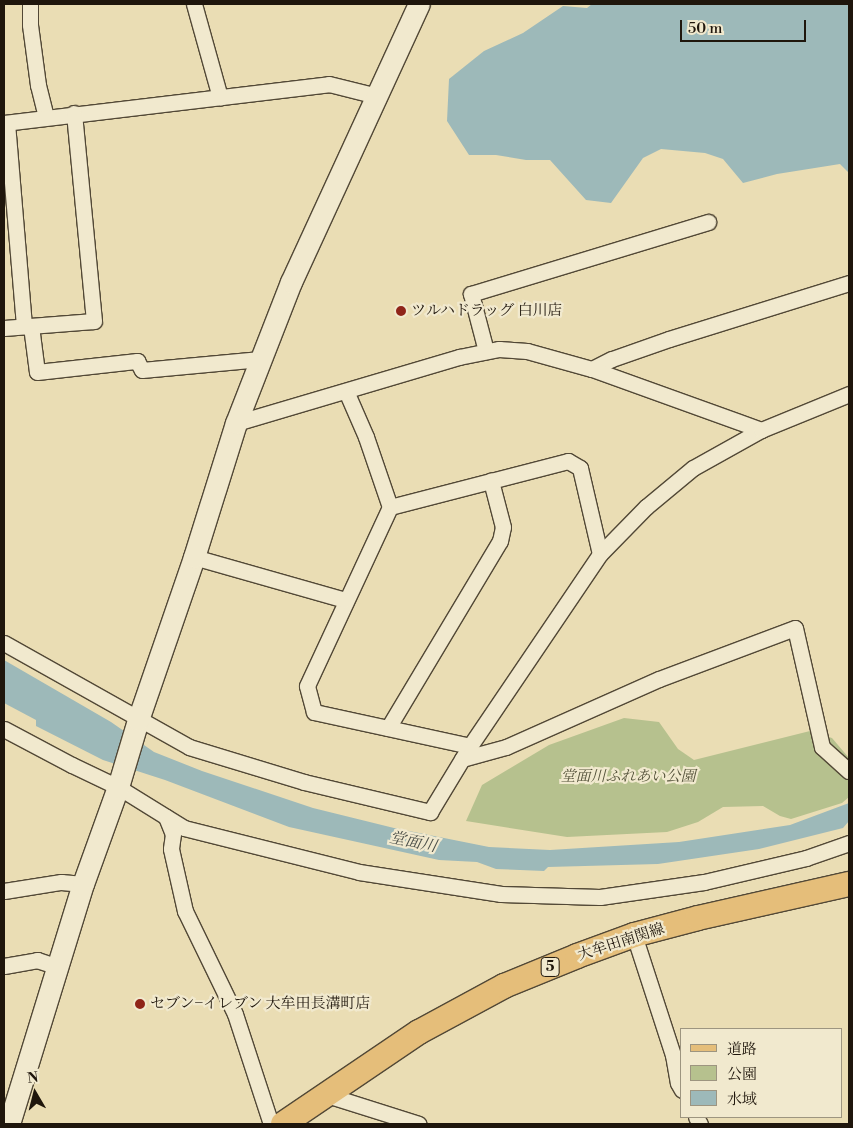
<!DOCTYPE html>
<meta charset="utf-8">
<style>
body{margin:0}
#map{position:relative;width:853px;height:1128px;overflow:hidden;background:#eaddb4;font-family:"Libre Bodoni","Noto Serif JP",serif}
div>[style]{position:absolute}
.green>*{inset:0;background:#b6c18e}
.water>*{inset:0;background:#9db9b9}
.roads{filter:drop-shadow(1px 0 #524836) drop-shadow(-1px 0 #524836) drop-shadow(0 1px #524836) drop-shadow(0 -1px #524836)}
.street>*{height:15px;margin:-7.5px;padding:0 7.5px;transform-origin:7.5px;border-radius:7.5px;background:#f1e9ce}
.secondary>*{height:21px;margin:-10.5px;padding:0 10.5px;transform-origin:10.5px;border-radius:10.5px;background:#f1e9ce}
.primary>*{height:24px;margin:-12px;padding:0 12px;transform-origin:12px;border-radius:12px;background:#e5be7a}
.dots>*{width:14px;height:14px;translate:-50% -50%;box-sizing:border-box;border:2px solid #f1e9ce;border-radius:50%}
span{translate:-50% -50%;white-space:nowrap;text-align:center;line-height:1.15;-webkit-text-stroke:4.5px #f1e9ce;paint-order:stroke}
.shield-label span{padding:1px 4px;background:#f1e9ce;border:1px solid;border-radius:4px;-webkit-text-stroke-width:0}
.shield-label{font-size:14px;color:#1f160c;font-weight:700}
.poi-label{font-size:15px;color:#1f160c}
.left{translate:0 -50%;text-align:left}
.park-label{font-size:15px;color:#54523a;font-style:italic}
.street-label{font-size:15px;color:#1f160c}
.water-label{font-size:16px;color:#4b4f49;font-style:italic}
.frame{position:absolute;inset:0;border:5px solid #1f160c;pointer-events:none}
.legend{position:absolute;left:680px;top:1028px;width:162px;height:90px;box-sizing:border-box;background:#f1e9ce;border:1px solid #9d9580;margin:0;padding:6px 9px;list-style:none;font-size:15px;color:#1f160c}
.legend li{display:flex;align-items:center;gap:10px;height:25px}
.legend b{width:25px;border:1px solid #9d9580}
.north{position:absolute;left:10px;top:1068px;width:50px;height:50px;-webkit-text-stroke:4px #f1e9ce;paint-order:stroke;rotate:352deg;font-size:14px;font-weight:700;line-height:20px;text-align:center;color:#1f160c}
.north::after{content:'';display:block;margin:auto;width:18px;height:22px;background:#1f160c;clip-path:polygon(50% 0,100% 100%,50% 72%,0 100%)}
.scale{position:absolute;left:680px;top:20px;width:126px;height:22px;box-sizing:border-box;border:2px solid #1f160c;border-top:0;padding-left:6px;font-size:15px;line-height:18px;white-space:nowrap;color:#1f160c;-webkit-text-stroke:4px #f1e9ce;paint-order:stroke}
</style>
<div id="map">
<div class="green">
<div style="clip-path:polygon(624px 718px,659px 722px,678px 749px,694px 760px,810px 731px,832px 738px,849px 758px,849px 797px,842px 803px,791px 819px,780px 816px,763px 806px,723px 807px,698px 822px,667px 832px,567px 837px,466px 821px,482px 785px,549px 745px)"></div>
</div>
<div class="water">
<div style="clip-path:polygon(592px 4px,849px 4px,849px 173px,840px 164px,777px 174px,743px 183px,723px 159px,705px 153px,661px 149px,643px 158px,611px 203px,586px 200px,550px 160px,526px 160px,496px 155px,469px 155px,447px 121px,449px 79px,484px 51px,523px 33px,563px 6px,587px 8px)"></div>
<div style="clip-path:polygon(4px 660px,111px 722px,154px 752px,202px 771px,313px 808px,394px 828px,489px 847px,550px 850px,679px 842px,790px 825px,849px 803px,849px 821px,843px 828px,759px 849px,658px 864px,548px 867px,544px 871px,496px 869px,477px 862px,439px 860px,289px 827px,165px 780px,103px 760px,36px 726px,36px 720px,4px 703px)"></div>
</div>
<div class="roads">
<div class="street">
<div style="left:30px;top:4px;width:21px;rotate:90deg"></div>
<div style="left:30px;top:25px;width:61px;rotate:82.4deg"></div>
<div style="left:38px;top:85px;width:33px;rotate:76deg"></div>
<div style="left:194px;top:4px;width:97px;rotate:74.4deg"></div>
<div style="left:4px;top:123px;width:327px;rotate:-6.8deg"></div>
<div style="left:329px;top:84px;width:49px;rotate:14deg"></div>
<div style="left:7px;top:123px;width:204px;rotate:85.2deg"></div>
<div style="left:31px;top:326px;width:46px;rotate:82.6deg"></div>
<div style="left:37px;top:372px;width:101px;rotate:-6.3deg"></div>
<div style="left:137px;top:361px;width:10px;rotate:61deg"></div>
<div style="left:142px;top:370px;width:119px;rotate:-5.3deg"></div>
<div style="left:4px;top:328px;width:90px;rotate:-4.4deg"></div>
<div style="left:94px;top:321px;width:209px;rotate:-95.5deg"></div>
<div style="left:486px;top:351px;width:59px;rotate:-104.7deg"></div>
<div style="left:471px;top:294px;width:248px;rotate:-16.9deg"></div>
<div style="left:592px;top:369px;width:22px;rotate:-27deg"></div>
<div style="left:612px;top:359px;width:60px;rotate:-19.3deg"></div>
<div style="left:669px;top:339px;width:189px;rotate:-17.3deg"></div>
<div style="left:346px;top:391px;width:50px;rotate:66.5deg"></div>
<div style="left:366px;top:437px;width:74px;rotate:71.1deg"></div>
<div style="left:390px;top:507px;width:197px;rotate:114.9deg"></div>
<div style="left:307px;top:686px;width:27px;rotate:75deg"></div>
<div style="left:314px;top:712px;width:160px;rotate:12.3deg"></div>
<div style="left:236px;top:423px;width:233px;rotate:-16.5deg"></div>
<div style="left:459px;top:357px;width:41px;rotate:-11.3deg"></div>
<div style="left:499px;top:349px;width:28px;rotate:4deg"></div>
<div style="left:527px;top:351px;width:67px;rotate:15.5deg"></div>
<div style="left:592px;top:369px;width:180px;rotate:19.8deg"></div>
<div style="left:390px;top:507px;width:184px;rotate:-14.5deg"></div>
<div style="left:568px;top:461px;width:14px;rotate:30deg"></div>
<div style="left:580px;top:468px;width:88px;rotate:76.9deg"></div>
<div style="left:194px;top:557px;width:157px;rotate:15.9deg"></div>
<div style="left:4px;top:643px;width:212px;rotate:29.3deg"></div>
<div style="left:189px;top:747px;width:120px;rotate:16.9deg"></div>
<div style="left:304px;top:782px;width:130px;rotate:13.4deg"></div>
<div style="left:430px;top:812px;width:77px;rotate:-58.8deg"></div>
<div style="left:470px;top:746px;width:232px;rotate:-55.9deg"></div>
<div style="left:600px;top:554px;width:66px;rotate:-45.6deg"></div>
<div style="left:646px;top:507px;width:61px;rotate:-39.7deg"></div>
<div style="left:693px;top:468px;width:78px;rotate:-29.2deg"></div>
<div style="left:761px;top:430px;width:95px;rotate:-22.2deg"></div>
<div style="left:388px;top:728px;width:218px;rotate:-59.1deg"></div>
<div style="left:500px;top:541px;width:14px;rotate:-78deg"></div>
<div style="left:503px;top:527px;width:48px;rotate:-104.6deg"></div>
<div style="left:4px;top:729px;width:77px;rotate:27.9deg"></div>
<div style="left:72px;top:765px;width:51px;rotate:25.6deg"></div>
<div style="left:118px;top:787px;width:78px;rotate:31.8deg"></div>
<div style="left:184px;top:828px;width:180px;rotate:14.1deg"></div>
<div style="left:359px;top:872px;width:144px;rotate:8.8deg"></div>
<div style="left:501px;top:894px;width:99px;rotate:1.7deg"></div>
<div style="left:600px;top:897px;width:105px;rotate:-8.2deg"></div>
<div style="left:704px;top:882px;width:105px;rotate:-13.2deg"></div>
<div style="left:806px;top:858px;width:46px;rotate:-19.2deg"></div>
<div style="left:462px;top:759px;width:46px;rotate:-15.3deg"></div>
<div style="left:506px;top:747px;width:167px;rotate:-24deg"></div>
<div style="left:659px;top:679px;width:145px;rotate:-20.6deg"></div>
<div style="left:795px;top:628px;width:122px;rotate:77.2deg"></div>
<div style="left:822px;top:747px;width:36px;rotate:42deg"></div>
<div style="left:166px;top:817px;width:18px;rotate:68deg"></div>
<div style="left:173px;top:834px;width:15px;rotate:98deg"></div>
<div style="left:171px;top:849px;width:64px;rotate:77.3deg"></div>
<div style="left:185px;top:911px;width:114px;rotate:64.1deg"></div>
<div style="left:235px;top:1014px;width:116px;rotate:71.9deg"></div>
<div style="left:4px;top:891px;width:58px;rotate:-9deg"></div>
<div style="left:61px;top:882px;width:22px;rotate:5deg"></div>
<div style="left:634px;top:935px;width:126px;rotate:72deg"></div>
<div style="left:673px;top:1055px;width:28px;rotate:80deg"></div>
<div style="left:678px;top:1083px;width:8px;rotate:60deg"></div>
<div style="left:4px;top:966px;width:34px;rotate:-10deg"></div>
<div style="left:37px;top:960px;width:22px;rotate:18deg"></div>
<div style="left:327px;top:1095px;width:96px;rotate:17.5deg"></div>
<div style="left:696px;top:1117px;width:8px;rotate:60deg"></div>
</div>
<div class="secondary">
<div style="left:9px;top:1124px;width:251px;rotate:-72.9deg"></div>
<div style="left:83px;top:884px;width:103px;rotate:-70.2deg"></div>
<div style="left:118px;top:787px;width:70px;rotate:-73.4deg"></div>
<div style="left:138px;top:720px;width:172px;rotate:-71deg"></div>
<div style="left:194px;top:557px;width:140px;rotate:-72.6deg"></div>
<div style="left:236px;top:423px;width:151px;rotate:-68.7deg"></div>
<div style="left:291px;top:282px;width:306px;rotate:-65.3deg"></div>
</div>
<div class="primary">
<div style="left:283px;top:1124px;width:164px;rotate:-34.1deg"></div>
<div style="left:419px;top:1032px;width:97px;rotate:-28.4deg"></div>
<div style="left:504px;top:986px;width:79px;rotate:-22.3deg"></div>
<div style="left:577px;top:956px;width:61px;rotate:-20.2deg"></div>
<div style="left:634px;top:935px;width:66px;rotate:-14.9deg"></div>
<div style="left:698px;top:918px;width:155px;rotate:-12.7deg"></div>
</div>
</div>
<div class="dots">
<div style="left:401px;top:311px;background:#8f2418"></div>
<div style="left:140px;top:1004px;background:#8f2418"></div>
</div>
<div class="shield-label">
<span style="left:550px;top:967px">5</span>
</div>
<div class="poi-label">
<span class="left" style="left:411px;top:311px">ツルハドラッグ 白川店</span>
<span class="left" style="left:150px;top:1004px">セブン−イレブン 大牟田長溝町店</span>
</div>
<div class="park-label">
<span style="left:628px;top:777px">堂面川ふれあい公園</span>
</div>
<div class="street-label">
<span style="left:621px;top:942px;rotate:-18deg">大牟田南関線</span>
</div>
<div class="water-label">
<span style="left:413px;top:842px;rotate:12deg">堂面川</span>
</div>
<div class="frame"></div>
<ul class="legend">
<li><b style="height:6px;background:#e5be7a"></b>道路</li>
<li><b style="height:14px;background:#b6c18e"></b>公園</li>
<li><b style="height:14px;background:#9db9b9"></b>水域</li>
</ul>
<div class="north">N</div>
<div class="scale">50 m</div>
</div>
